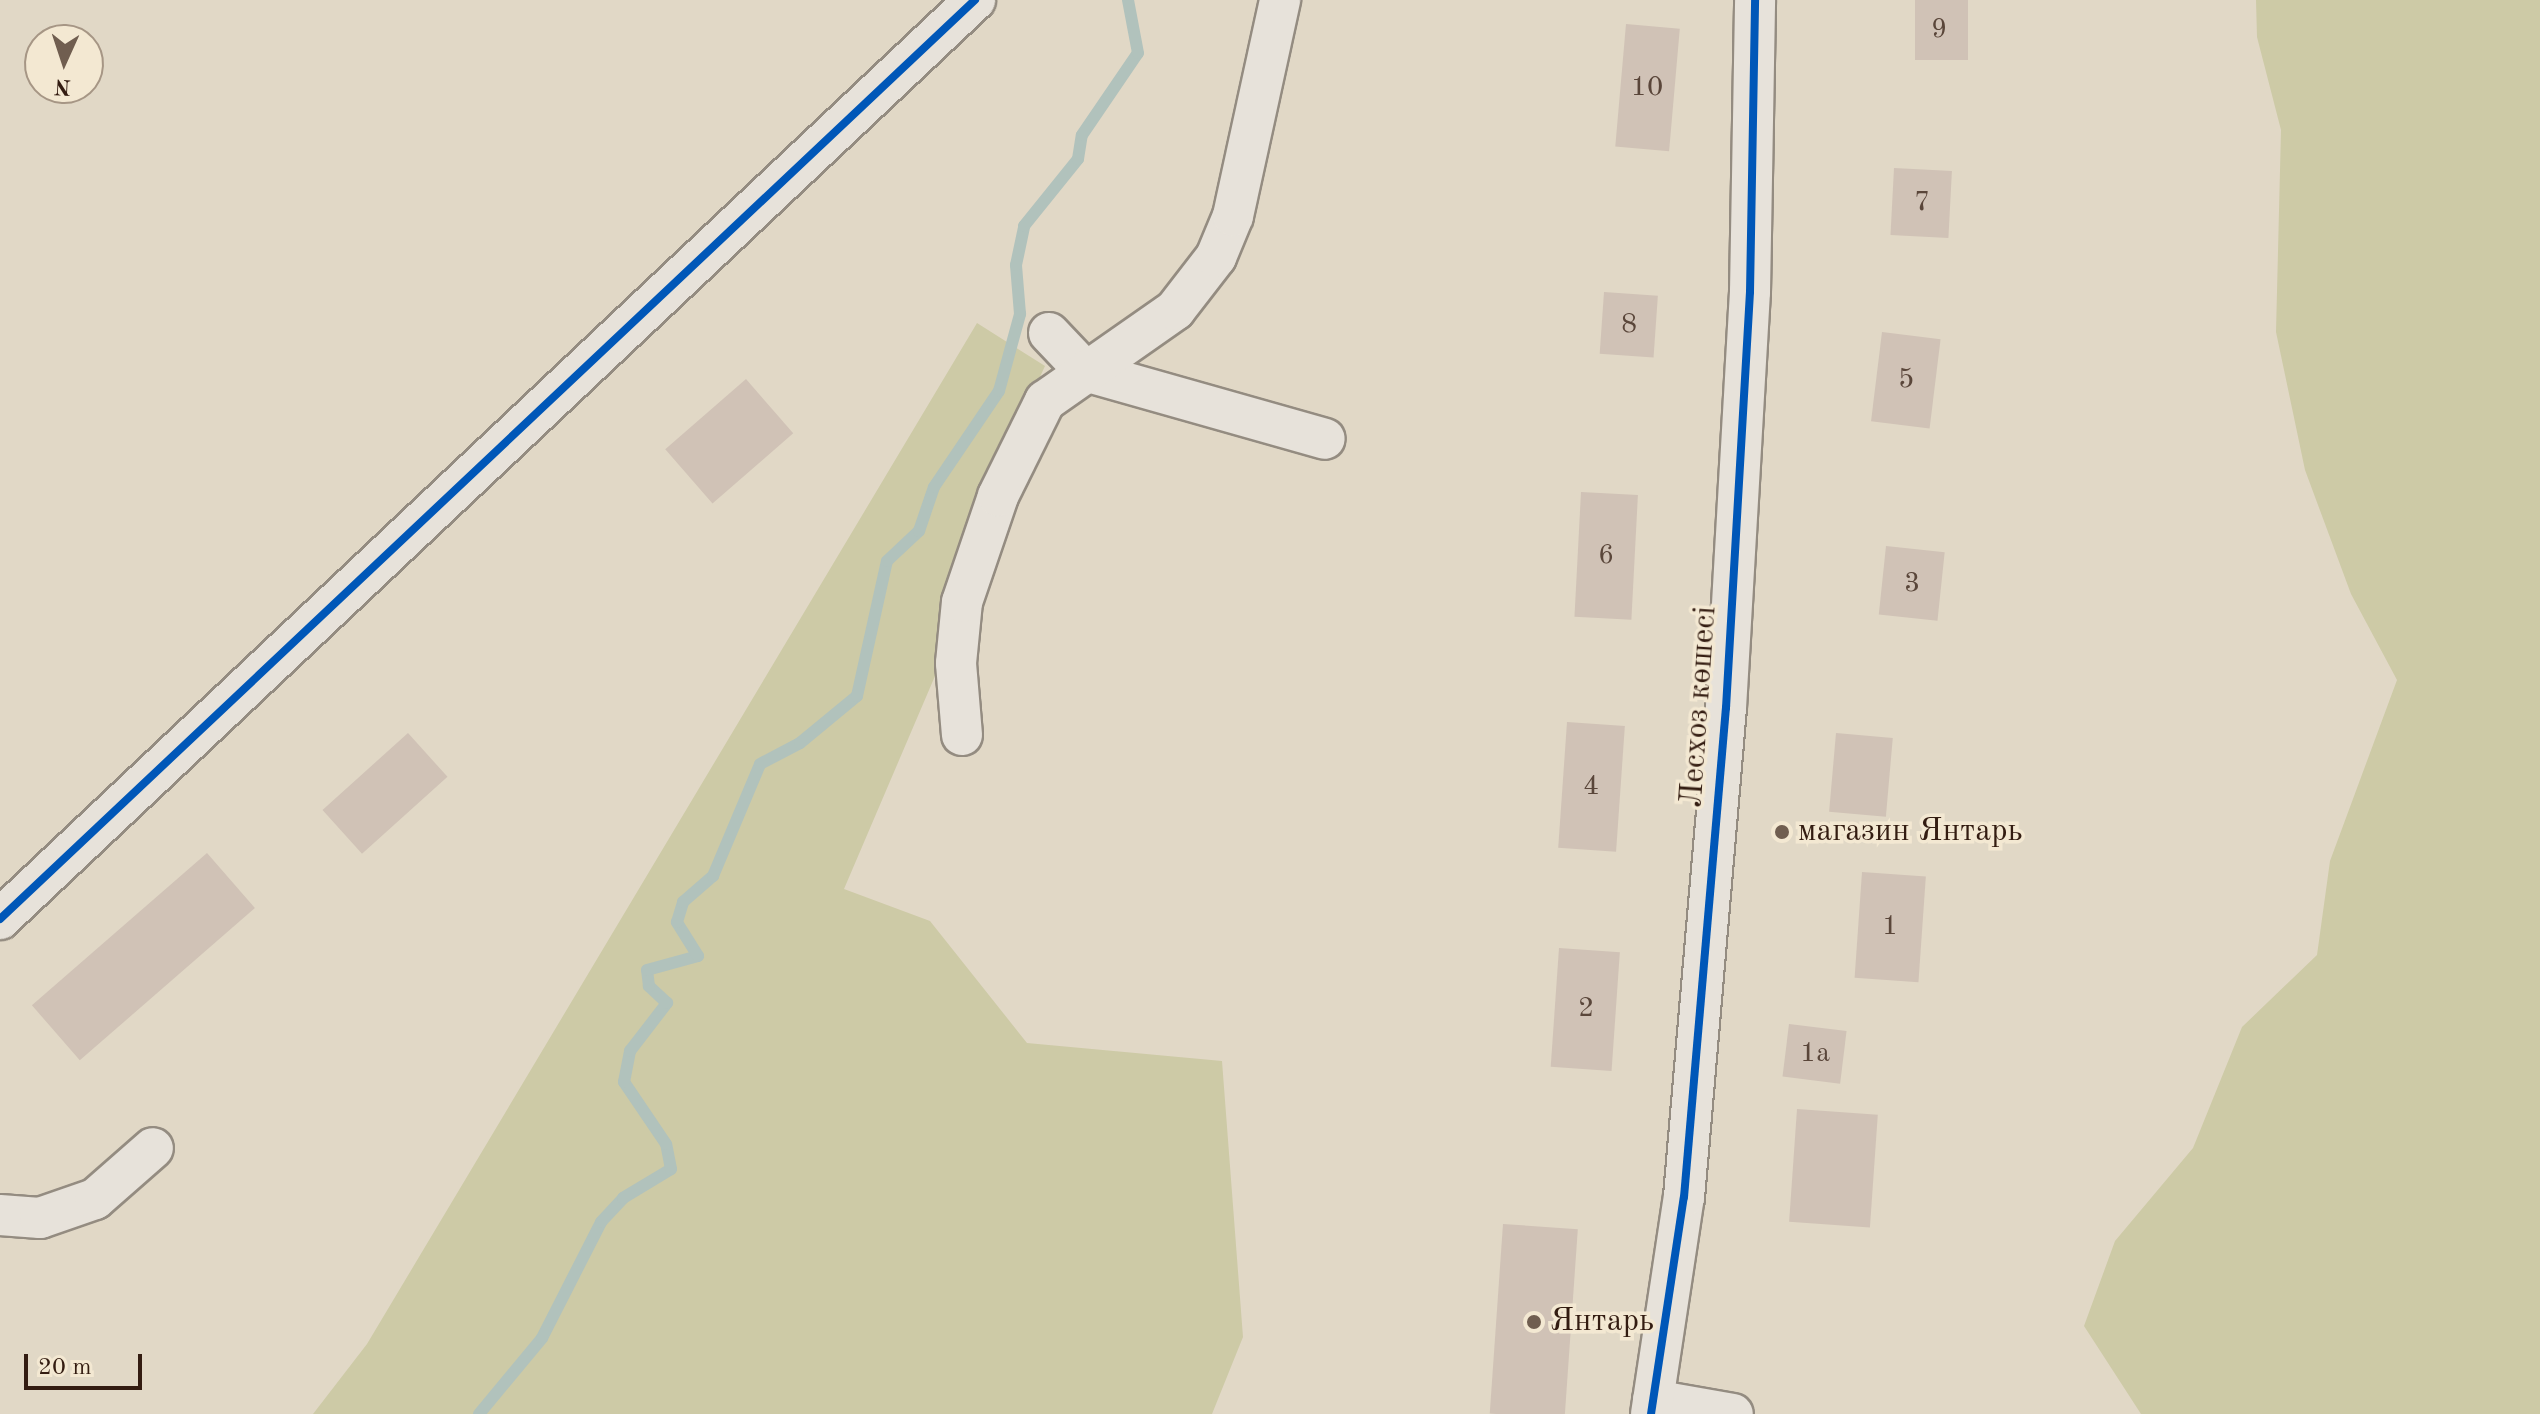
<!DOCTYPE html>
<meta charset="utf-8">
<style>
body{margin:0}
#map{position:relative;width:2540px;height:1414px;overflow:hidden;background:#e1d8c6;font-family:"Old Standard TT",serif}
div>[style]{position:absolute}
.green>*{inset:0;background:#cdcaa6}
.stream>*{height:12px;margin:-6px;padding:0 6px;transform-origin:6px;border-radius:6px;background:#b1c2bc}
.building>*{inset:0;background:#d0c2b6;transform-origin:0 0}
.roads{filter:drop-shadow(2px 0 #948c81) drop-shadow(-2px 0 #948c81) drop-shadow(0 2px #948c81) drop-shadow(0 -2px #948c81)}
.minor>*{height:40px;margin:-20px;padding:0 20px;transform-origin:20px;border-radius:20px;background:#e7e2da}
.cycleway>*{height:8px;margin:-4px;padding:0 4px;transform-origin:4px;border-radius:4px;background:#0057b8}
.dots>*{width:22px;height:22px;translate:-50% -50%;box-sizing:border-box;border:4px solid #f3e8d2;border-radius:50%}
span{translate:-50% -50%;white-space:nowrap;text-align:center;line-height:1.15;-webkit-text-stroke:7px #f3e8d2;paint-order:stroke}
.number-label{font-size:28px;color:#5a463a}
.number-label span{-webkit-text-stroke-width:0}
.street-label{font-size:32px;color:#331c11}
.poi-label{font-size:32px;color:#331c11}
.left{translate:0 -50%;text-align:left}
.north{position:absolute;left:24px;top:24px;width:80px;height:80px;box-sizing:border-box;background:#f3e8d2;border:2px solid #a69685;border-radius:50%;rotate:183deg;font-size:22px;font-weight:700;line-height:32px;text-align:center;color:#331c11}
.north::after{content:'';display:block;margin:auto;width:28px;height:36px;background:#705e50;clip-path:polygon(50% 0,100% 100%,50% 72%,0 100%)}
.scale{position:absolute;left:24px;top:1354px;width:118px;height:36px;box-sizing:border-box;border:4px solid #331c11;border-top:0;padding-left:10px;font-size:24px;line-height:28px;white-space:nowrap;color:#331c11;-webkit-text-stroke:6px #f3e8d2;paint-order:stroke}
</style>
<div id="map">
<div class="green">
<div style="clip-path:polygon(2256px 0,2540px 0,2540px 1414px,2141px 1414px,2084px 1326px,2115px 1241px,2193px 1148px,2242px 1027px,2317px 955px,2330px 861px,2397px 680px,2351px 594px,2305px 470px,2276px 332px,2281px 130px,2257px 37px)"></div>
<div style="clip-path:polygon(977px 323px,1045px 366px,974px 520px,938px 669px,844px 889px,930px 921px,1027px 1043px,1222px 1061px,1243px 1337px,1212px 1414px,313px 1414px,367px 1344px)"></div>
</div>
<div class="stream">
<div style="left:479px;top:1414px;width:99px;rotate:-50.3deg"></div>
<div style="left:542px;top:1338px;width:130px;rotate:-63deg"></div>
<div style="left:601px;top:1222px;width:33px;rotate:-47deg"></div>
<div style="left:623px;top:1198px;width:56px;rotate:-31.1deg"></div>
<div style="left:671px;top:1169px;width:25px;rotate:-101deg"></div>
<div style="left:666px;top:1144px;width:75px;rotate:-124.1deg"></div>
<div style="left:624px;top:1082px;width:32px;rotate:-79deg"></div>
<div style="left:630px;top:1051px;width:61px;rotate:-52.4deg"></div>
<div style="left:667px;top:1003px;width:25px;rotate:-137deg"></div>
<div style="left:649px;top:986px;width:16px;rotate:-97deg"></div>
<div style="left:647px;top:970px;width:53px;rotate:-15.4deg"></div>
<div style="left:698px;top:956px;width:40px;rotate:-122deg"></div>
<div style="left:677px;top:922px;width:21px;rotate:-73deg"></div>
<div style="left:683px;top:902px;width:40px;rotate:-41deg"></div>
<div style="left:713px;top:876px;width:121px;rotate:-67.2deg"></div>
<div style="left:760px;top:764px;width:45px;rotate:-27.7deg"></div>
<div style="left:800px;top:743px;width:74px;rotate:-39.5deg"></div>
<div style="left:857px;top:696px;width:138px;rotate:-77.5deg"></div>
<div style="left:887px;top:561px;width:44px;rotate:-43.2deg"></div>
<div style="left:919px;top:531px;width:46px;rotate:-71.2deg"></div>
<div style="left:934px;top:487px;width:116px;rotate:-55.9deg"></div>
<div style="left:999px;top:391px;width:80px;rotate:-74.7deg"></div>
<div style="left:1020px;top:314px;width:49px;rotate:-94.7deg"></div>
<div style="left:1016px;top:265px;width:40px;rotate:-78deg"></div>
<div style="left:1024px;top:226px;width:86px;rotate:-51.1deg"></div>
<div style="left:1078px;top:159px;width:24px;rotate:-81deg"></div>
<div style="left:1082px;top:135px;width:99px;rotate:-55.7deg"></div>
<div style="left:1138px;top:53px;width:54px;rotate:-100.7deg"></div>
</div>
<div class="building">
<div style="left:1915px;top:0;width:53px;height:60px"></div>
<div style="left:1626px;top:24px;width:54px;height:123px;rotate:5deg"></div>
<div style="left:1894px;top:168px;width:58px;height:67px;rotate:3deg"></div>
<div style="left:1604px;top:292px;width:54px;height:62px;rotate:4deg"></div>
<div style="left:1882px;top:332px;width:59px;height:90px;rotate:7deg"></div>
<div style="left:746px;top:379px;width:72px;height:107px;rotate:49deg"></div>
<div style="left:1581px;top:492px;width:57px;height:125px;rotate:3deg"></div>
<div style="left:1886px;top:546px;width:59px;height:69px;rotate:6deg"></div>
<div style="left:1567px;top:722px;width:58px;height:126px;rotate:4deg"></div>
<div style="left:408px;top:733px;width:59px;height:115px;rotate:48deg"></div>
<div style="left:1836px;top:733px;width:57px;height:79px;rotate:5deg"></div>
<div style="left:207px;top:853px;width:73px;height:232px;rotate:49deg"></div>
<div style="left:1862px;top:872px;width:64px;height:106px;rotate:4deg"></div>
<div style="left:1559px;top:948px;width:61px;height:119px;rotate:4deg"></div>
<div style="left:1789px;top:1024px;width:58px;height:53px;rotate:7deg"></div>
<div style="left:1797px;top:1109px;width:81px;height:113px;rotate:4deg"></div>
<div style="left:1503px;top:1224px;width:75px;height:190px;rotate:4deg"></div>
</div>
<div class="roads">
<div class="minor">
<div style="left:1049px;top:333px;width:52px;rotate:46.5deg"></div>
<div style="left:1085px;top:371px;width:249px;rotate:15.8deg"></div>
<div style="left:962px;top:735px;width:72px;rotate:-94.8deg"></div>
<div style="left:956px;top:663px;width:61px;rotate:-84.4deg"></div>
<div style="left:962px;top:602px;width:112px;rotate:-71.2deg"></div>
<div style="left:998px;top:496px;width:106px;rotate:-63.7deg"></div>
<div style="left:1045px;top:401px;width:159px;rotate:-35deg"></div>
<div style="left:1175px;top:310px;width:67px;rotate:-52.3deg"></div>
<div style="left:1216px;top:257px;width:44px;rotate:-67.5deg"></div>
<div style="left:1233px;top:216px;width:221px;rotate:-77.7deg"></div>
<div style="left:0;top:919px;width:1340px;rotate:-43.31deg"></div>
<div style="left:0;top:1215px;width:40px;rotate:4.3deg"></div>
<div style="left:40px;top:1218px;width:58px;rotate:-19.1deg"></div>
<div style="left:95px;top:1199px;width:77px;rotate:-41.3deg"></div>
<div style="left:1653px;top:1400px;width:81px;rotate:9.9deg"></div>
<div style="left:1651px;top:1414px;width:219px;rotate:-81.4deg"></div>
<div style="left:1684px;top:1197px;width:491px;rotate:-85.1deg"></div>
<div style="left:1726px;top:708px;width:417px;rotate:-86.7deg"></div>
<div style="left:1750px;top:292px;width:292px;rotate:-89deg"></div>
</div>
</div>
<div class="cycleway">
<div style="left:0;top:919px;width:1340px;rotate:-43.31deg"></div>
<div style="left:1651px;top:1414px;width:219px;rotate:-81.4deg"></div>
<div style="left:1684px;top:1197px;width:491px;rotate:-85.1deg"></div>
<div style="left:1726px;top:708px;width:417px;rotate:-86.7deg"></div>
<div style="left:1750px;top:292px;width:292px;rotate:-89deg"></div>
</div>
<div class="dots">
<div style="left:1782px;top:832px;background:#705e50"></div>
<div style="left:1534px;top:1322px;background:#705e50"></div>
</div>
<div class="number-label">
<span style="left:1939px;top:30px">9</span>
<span style="left:1647px;top:88px">10</span>
<span style="left:1922px;top:203px">7</span>
<span style="left:1629px;top:325px">8</span>
<span style="left:1906px;top:380px">5</span>
<span style="left:1606px;top:556px">6</span>
<span style="left:1912px;top:584px">3</span>
<span style="left:1591px;top:787px">4</span>
<span style="left:1890px;top:927px">1</span>
<span style="left:1586px;top:1009px">2</span>
<span style="left:1815px;top:1054px">1а</span>
</div>
<div class="street-label">
<span style="left:1700px;top:707px;rotate:-86deg">Лесхоз көшесі</span>
</div>
<div class="poi-label">
<span class="left" style="left:1798px;top:832px">магазин Янтарь</span>
<span class="left" style="left:1550px;top:1322px">Янтарь</span>
</div>
<div class="north">N</div>
<div class="scale">20 m</div>
</div>
